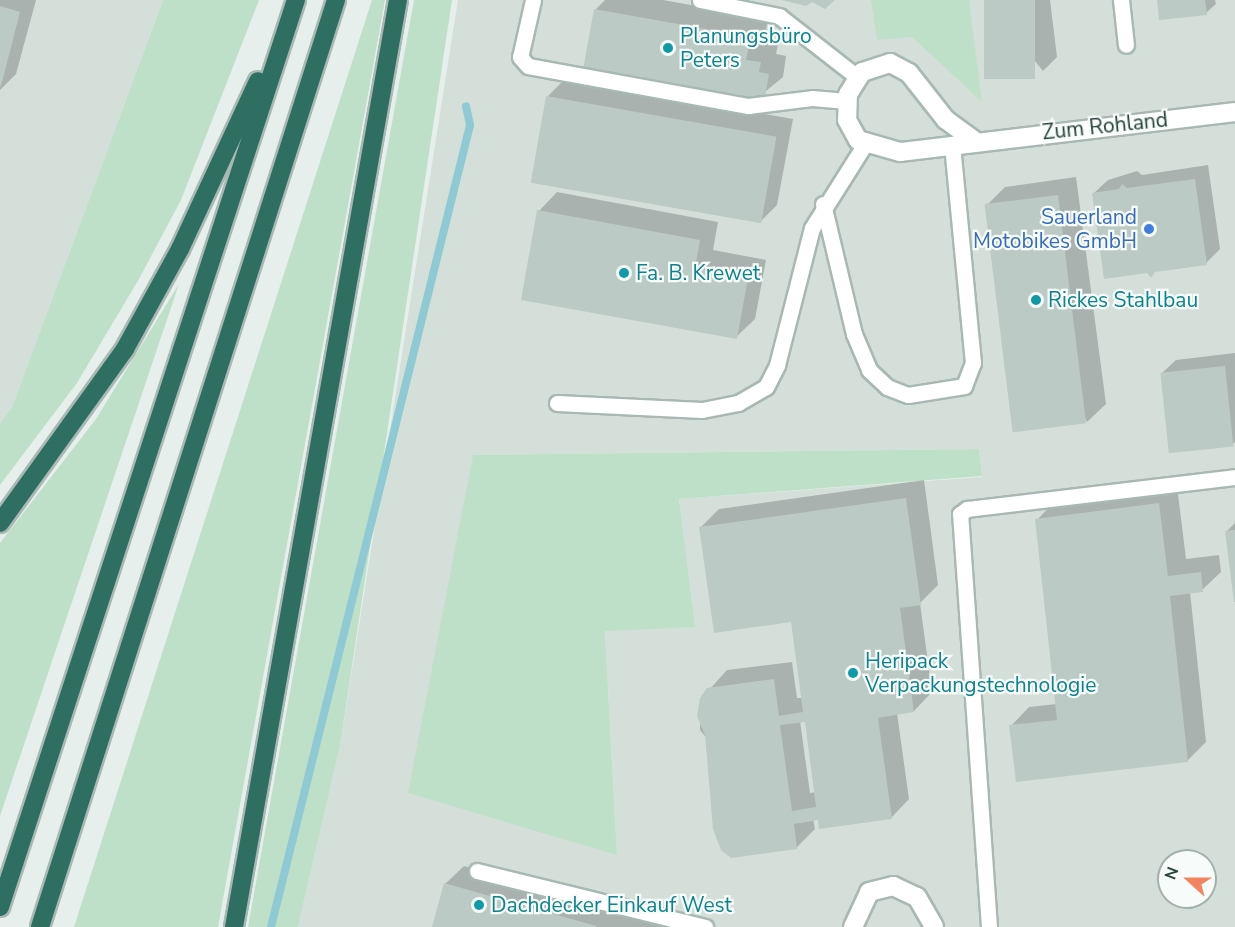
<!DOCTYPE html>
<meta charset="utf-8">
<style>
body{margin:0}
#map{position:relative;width:1235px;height:927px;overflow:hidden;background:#e6efeb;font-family:"Nunito Sans",sans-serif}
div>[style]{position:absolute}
.built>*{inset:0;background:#d4dfda}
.green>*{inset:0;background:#bfe0c8}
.shadow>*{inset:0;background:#0003}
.stream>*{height:8px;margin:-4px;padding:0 4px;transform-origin:4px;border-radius:4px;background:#8ec9d4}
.building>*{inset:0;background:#bbcac4;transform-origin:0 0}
.roads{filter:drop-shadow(2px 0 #a8b8b2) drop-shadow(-2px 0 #a8b8b2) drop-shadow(0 2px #a8b8b2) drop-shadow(0 -2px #a8b8b2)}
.service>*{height:15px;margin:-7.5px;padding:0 7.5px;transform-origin:7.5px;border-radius:7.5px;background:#fff}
.minor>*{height:18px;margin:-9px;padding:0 9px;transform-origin:9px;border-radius:9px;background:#fff}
.motorway>*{height:18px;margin:-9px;padding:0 9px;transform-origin:9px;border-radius:9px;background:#2f6f62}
.dots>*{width:16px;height:16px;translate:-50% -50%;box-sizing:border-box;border:3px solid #f7fbf9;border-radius:50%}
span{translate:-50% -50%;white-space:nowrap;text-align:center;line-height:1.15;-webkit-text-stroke:4.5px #f7fbf9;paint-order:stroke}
.culture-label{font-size:21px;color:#0d838f}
.left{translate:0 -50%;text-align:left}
.street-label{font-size:21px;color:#24423a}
.shop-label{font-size:21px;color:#366cbe}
.right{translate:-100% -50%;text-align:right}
.north{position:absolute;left:1157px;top:849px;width:60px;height:60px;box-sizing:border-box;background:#f7fbf9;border:2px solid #a3b1ad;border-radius:50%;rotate:291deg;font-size:16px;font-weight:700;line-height:24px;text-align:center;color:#24423a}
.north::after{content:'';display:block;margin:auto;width:21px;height:27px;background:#f4845f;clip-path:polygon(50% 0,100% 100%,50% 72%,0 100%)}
</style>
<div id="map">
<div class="built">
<div style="clip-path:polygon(0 0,163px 0,12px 407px,0 423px)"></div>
<div style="clip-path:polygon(evenodd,458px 0,1235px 0,1235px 927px,298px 927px,340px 746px,458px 0,979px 449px,982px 477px,679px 499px,694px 626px,605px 630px,617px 855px,473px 455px,979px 449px,458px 0,1169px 861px,1205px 861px,1205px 897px,1169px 897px,1169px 861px)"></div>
</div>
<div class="green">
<div style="clip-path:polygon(163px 0,259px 0,181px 200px,139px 279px,77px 383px,0 485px,0 423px,12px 407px)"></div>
<div style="clip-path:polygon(372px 0,385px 0,218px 927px,74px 927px)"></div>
<div style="clip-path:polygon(414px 0,452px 0,340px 746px,298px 927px,248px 927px)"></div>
<div style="clip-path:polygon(871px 0,969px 0,982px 102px,912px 37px,877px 40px)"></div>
<div style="clip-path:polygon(179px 284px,151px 367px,0 816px,0 543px,96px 419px)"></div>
<div style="clip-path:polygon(979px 449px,982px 476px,679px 499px,695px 627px,605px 631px,617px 855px,408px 793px,473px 455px)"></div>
</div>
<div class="shadow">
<div style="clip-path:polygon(0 0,36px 0,16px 74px,0 90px)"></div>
<div style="clip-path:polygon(605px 0,663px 0,768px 19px,764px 41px,778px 44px,776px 54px,786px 56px,783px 77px,755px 100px,585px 69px,596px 9px)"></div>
<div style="clip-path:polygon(985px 0,1050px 0,1057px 57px,1043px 71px)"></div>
<div style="clip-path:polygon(1159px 0,1215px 0,1216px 4px,1206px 13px)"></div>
<div style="clip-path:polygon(566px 78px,793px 119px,777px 205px,759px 223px,548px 96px)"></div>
<div style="clip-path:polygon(1208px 165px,1220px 249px,1206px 263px,1093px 194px,1108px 180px,1137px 171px,1142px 175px)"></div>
<div style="clip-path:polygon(1076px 177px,1106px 404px,1087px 422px,986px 206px,1005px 187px)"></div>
<div style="clip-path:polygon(557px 192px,718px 222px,713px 250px,766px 260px,755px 319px,736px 337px,539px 211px)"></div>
<div style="clip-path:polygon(1235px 353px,1235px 442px,1233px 444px,1161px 374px,1176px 360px)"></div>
<div style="clip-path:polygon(evenodd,924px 480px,938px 585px,920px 603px,932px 692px,914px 711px,897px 713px,909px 799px,891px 818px,813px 819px,815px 829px,796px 848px,700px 730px,701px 699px,727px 670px,792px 662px,797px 698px,803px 698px,792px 621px,701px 527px,719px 509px,924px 480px,806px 720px,816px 792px,810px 793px,800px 721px,806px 720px)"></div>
<div style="clip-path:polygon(1177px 486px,1186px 559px,1219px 555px,1221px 572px,1202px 590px,1190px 592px,1206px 742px,1188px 760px,1011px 726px,1029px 707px,1057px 704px,1037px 520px,1055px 501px)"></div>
<div style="clip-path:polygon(1235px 523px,1235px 602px,1227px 531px)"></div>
<div style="clip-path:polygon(464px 866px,679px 927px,433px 927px,445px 884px)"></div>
</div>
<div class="stream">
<div style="left:271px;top:927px;width:826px;rotate:-76.06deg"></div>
<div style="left:470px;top:125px;width:19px;rotate:-102deg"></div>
</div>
<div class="building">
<div style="clip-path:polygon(781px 0,835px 0,825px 9px,812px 2px,806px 6px)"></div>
<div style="left:984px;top:0;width:51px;height:79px"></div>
<div style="clip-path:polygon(1157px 0,1205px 0,1207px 15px,1159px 20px)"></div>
<div style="clip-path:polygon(0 6px,20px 12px,1px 86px,0 86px)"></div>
<div style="clip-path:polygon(594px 9px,751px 37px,746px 60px,761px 62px,759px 72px,769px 74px,765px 97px,757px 95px,756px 101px,583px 70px)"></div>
<div style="left:546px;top:96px;width:234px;height:88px;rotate:10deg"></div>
<div style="clip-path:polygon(1195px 179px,1207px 265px,1155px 272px,1151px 278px,1147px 273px,1104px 279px,1092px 193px,1119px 189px,1122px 184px,1127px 188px)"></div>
<div style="left:1058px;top:195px;width:230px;height:74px;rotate:83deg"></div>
<div style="clip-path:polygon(537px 210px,700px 240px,695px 268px,748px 278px,737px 339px,521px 300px)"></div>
<div style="left:1225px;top:366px;width:81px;height:65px;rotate:84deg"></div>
<div style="clip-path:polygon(evenodd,906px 498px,921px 605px,900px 608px,914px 712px,878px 718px,892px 819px,819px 829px,818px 820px,794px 824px,797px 849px,731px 858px,721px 850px,713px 829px,705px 735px,697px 716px,700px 698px,707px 688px,774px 679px,779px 716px,803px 712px,791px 622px,714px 633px,699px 527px,906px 498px,805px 722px,816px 807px,792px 811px,780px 725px,805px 722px)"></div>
<div style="clip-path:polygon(1159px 503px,1168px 576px,1201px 572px,1203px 592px,1170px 596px,1188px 762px,1016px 782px,1009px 725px,1057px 720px,1035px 519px)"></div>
<div style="clip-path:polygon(1235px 530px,1235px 602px,1234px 602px,1225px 531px)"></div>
<div style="clip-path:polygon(444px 883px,596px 926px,596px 927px,432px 927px)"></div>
</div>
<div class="roads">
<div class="service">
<div style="left:533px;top:0;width:58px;rotate:102.8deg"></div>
<div style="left:520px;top:57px;width:12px;rotate:48deg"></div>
<div style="left:528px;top:66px;width:224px;rotate:10.3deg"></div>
<div style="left:748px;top:106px;width:64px;rotate:-7.1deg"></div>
<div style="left:812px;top:98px;width:35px;rotate:5deg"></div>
<div style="left:700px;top:0;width:81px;rotate:11.4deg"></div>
<div style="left:779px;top:16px;width:99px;rotate:38deg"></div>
<div style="left:1121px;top:0;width:45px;rotate:83.7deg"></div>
<div style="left:823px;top:204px;width:134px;rotate:76.6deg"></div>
<div style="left:854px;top:334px;width:39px;rotate:67deg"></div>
<div style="left:869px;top:370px;width:25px;rotate:43deg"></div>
<div style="left:887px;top:387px;width:22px;rotate:21deg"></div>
<div style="left:908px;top:395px;width:57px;rotate:-9.1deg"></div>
<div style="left:964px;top:386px;width:25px;rotate:-69deg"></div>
<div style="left:973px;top:363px;width:218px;rotate:-95.5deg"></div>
<div style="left:557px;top:403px;width:145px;rotate:2.8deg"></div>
<div style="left:702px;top:410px;width:37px;rotate:-11deg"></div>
<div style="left:738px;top:403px;width:32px;rotate:-30deg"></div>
<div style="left:766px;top:387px;width:25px;rotate:-63deg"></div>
<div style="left:777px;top:365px;width:141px;rotate:-75.7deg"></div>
<div style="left:812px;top:228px;width:99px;rotate:-57.8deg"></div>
<div style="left:477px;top:871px;width:235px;rotate:13.8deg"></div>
<div style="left:989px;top:927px;width:414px;rotate:-94deg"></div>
<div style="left:960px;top:514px;width:9px;rotate:-36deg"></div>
<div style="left:967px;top:509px;width:270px;rotate:-6.8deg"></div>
</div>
<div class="minor">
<div style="left:975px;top:141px;width:36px;rotate:-144deg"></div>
<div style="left:946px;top:120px;width:60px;rotate:-128.2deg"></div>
<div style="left:909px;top:73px;width:21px;rotate:-152deg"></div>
<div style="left:890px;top:63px;width:29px;rotate:162deg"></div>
<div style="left:862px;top:72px;width:26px;rotate:122deg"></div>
<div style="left:848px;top:94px;width:26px;rotate:92deg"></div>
<div style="left:847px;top:120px;width:23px;rotate:61deg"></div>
<div style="left:858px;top:140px;width:44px;rotate:15.9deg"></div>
<div style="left:900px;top:152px;width:337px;rotate:-6.8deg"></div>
<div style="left:853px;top:927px;width:38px;rotate:-65deg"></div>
<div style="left:869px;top:892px;width:25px;rotate:-14deg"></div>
<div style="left:893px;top:886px;width:26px;rotate:25deg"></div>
<div style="left:917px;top:897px;width:34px;rotate:60deg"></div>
</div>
<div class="motorway">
<div style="left:0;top:523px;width:214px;rotate:-54.3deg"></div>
<div style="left:125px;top:349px;width:114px;rotate:-61.2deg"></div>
<div style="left:180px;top:249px;width:185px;rotate:-65.1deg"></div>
<div style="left:0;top:907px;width:954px;rotate:-71.93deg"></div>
<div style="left:40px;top:927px;width:973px;rotate:-72.29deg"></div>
<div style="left:234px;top:927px;width:941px;rotate:-79.97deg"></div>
</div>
</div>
<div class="dots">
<div style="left:668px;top:48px;background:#0f9aa8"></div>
<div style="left:1149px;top:229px;background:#3f7fe0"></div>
<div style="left:624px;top:273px;background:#0f9aa8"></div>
<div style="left:1036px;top:300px;background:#0f9aa8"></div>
<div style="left:853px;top:673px;background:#0f9aa8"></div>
<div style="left:479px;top:905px;background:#0f9aa8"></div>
</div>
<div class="culture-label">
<span class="left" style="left:680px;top:48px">Planungsbüro<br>Peters</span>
<span class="left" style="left:636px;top:273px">Fa. B. Krewet</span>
<span class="left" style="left:1048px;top:300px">Rickes Stahlbau</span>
<span class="left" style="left:865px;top:673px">Heripack<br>Verpackungstechnologie</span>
<span class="left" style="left:491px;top:905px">Dachdecker Einkauf West</span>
</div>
<div class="street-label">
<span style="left:1105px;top:126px;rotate:-6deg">Zum Rohland</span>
</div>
<div class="shop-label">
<span class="right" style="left:1137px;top:229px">Sauerland<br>Motobikes GmbH</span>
</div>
<div class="north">N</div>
</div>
